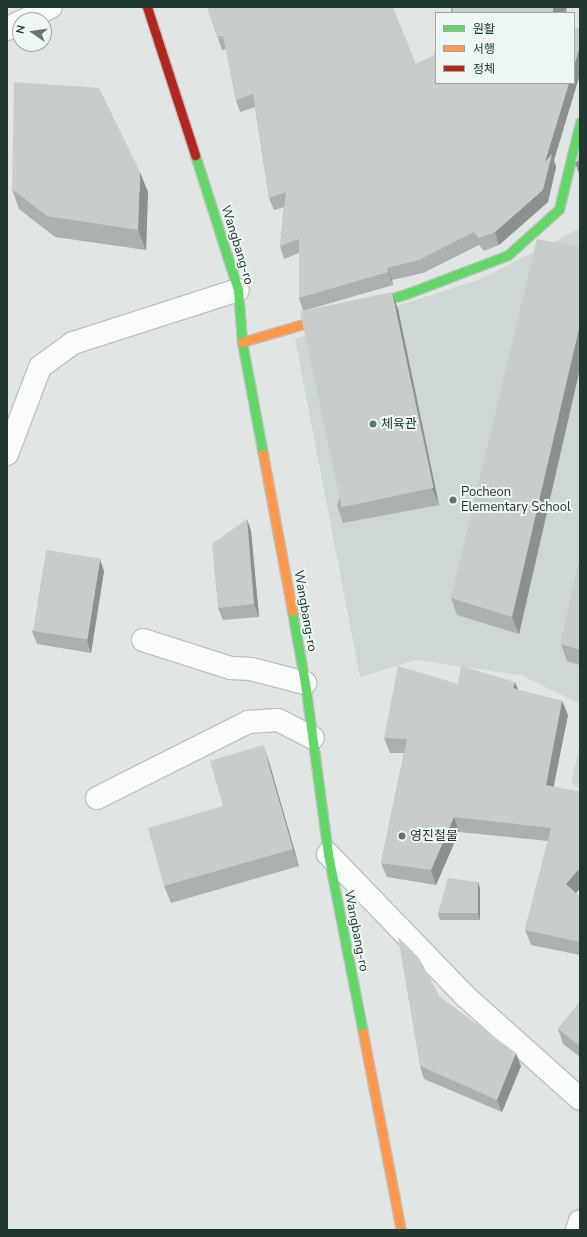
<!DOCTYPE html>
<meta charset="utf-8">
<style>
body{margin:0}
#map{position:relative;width:587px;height:1237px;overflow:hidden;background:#e1e6e4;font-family:"Nunito Sans","Noto Sans KR",sans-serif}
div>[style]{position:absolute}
.built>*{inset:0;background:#ced7d4}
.roads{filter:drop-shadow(1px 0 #bec3c1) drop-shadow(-1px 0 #bec3c1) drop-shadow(0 1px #bec3c1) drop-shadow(0 -1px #bec3c1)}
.street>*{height:22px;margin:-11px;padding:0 11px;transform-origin:11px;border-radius:11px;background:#fafbfb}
.fast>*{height:9px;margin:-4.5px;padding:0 4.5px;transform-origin:4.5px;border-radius:4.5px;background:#63d668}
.slow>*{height:9px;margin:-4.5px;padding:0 4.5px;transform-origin:4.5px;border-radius:4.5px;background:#ff974d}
.jam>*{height:9px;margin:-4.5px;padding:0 4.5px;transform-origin:4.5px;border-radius:4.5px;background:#b3261e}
.wall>*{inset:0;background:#acb0af;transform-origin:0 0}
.shaded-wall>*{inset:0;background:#8c908e}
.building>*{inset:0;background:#c8cdcb;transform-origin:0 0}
.dots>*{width:11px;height:11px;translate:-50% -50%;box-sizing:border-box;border:2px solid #eef6f2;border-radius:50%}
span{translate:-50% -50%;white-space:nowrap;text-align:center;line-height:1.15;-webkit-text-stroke:4px #eef6f2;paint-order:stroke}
.street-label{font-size:13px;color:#213732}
.poi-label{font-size:13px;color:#213732}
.left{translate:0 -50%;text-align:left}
.frame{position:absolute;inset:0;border:8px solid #213732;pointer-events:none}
.legend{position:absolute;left:435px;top:12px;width:140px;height:72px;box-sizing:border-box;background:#eef6f2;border:1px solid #9caaa5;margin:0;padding:5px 7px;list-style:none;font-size:12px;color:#213732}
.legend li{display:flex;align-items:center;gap:8px;height:20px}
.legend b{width:20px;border:1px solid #9caaa5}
.north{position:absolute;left:12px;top:12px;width:40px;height:40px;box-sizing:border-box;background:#eef6f2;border:1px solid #9caaa5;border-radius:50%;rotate:283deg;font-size:11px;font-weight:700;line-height:16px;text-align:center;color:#213732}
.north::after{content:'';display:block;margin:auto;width:14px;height:18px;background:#647470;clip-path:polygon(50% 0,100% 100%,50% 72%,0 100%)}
</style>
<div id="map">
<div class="built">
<div style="clip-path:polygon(580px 228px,580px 704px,521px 675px,416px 660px,360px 677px,295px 339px,481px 279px)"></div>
<div style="clip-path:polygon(580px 744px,580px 789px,571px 783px)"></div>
</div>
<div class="roads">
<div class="street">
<div style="left:25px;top:20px;width:29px;rotate:-27deg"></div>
<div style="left:7px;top:29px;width:15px;rotate:-28deg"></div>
<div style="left:7px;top:454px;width:93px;rotate:-69.2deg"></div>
<div style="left:40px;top:367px;width:41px;rotate:-36deg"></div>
<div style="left:73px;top:343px;width:173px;rotate:-17.8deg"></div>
<div style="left:143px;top:640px;width:92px;rotate:17.7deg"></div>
<div style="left:231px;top:668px;width:20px;rotate:3deg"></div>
<div style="left:251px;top:669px;width:56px;rotate:14.5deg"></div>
<div style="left:97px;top:798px;width:169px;rotate:-26.7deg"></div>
<div style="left:248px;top:722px;width:30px;rotate:-4deg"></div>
<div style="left:278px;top:720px;width:39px;rotate:27deg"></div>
<div style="left:328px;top:854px;width:197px;rotate:46deg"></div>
<div style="left:465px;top:996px;width:154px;rotate:41.8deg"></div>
<div style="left:577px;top:1230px;width:9px;rotate:-72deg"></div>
</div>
<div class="fast">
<div style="left:195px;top:155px;width:142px;rotate:72.3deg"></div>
<div style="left:238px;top:290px;width:52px;rotate:85.6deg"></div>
<div style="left:242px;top:342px;width:114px;rotate:79.4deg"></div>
<div style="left:366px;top:306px;width:42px;rotate:-16.7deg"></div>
<div style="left:406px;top:294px;width:109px;rotate:-20.9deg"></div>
<div style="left:508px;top:255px;width:69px;rotate:-42deg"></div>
<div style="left:559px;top:209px;width:89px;rotate:-76.3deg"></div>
<div style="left:292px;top:611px;width:73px;rotate:79.8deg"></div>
<div style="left:305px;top:683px;width:173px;rotate:82.3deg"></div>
<div style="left:328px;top:854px;width:182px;rotate:78.9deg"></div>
</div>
<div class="slow">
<div style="left:242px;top:342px;width:93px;rotate:-16.3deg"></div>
<div style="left:263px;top:454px;width:160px;rotate:79.5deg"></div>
<div style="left:363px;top:1033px;width:201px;rotate:79.1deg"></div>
</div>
<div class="jam">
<div style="left:147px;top:7px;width:156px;rotate:72deg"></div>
</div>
</div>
<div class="wall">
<div style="clip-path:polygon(207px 7px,416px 64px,580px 29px,580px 74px,554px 160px,556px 167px,548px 202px,499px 245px,484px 251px,479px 245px,423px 273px,392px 280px,393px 285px,303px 311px,299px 298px,299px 253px,284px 259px,280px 246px,284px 207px,274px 210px,269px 198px,255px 107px,240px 112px,236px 100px,226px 49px,222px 50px)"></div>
<div style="left:451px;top:7px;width:116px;height:7px"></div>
<div style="clip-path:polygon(12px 189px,148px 192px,146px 250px,55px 237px,19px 209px)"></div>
<div style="clip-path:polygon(580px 247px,580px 368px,519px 634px,457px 615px,451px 598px)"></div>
<div style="clip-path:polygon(398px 309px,439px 505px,343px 523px,337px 506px)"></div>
<div style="clip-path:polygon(247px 519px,251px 531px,259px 617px,223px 620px,218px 608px)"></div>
<div style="clip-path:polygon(580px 557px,580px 665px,567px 661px,561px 644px)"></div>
<div style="clip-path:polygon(104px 571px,91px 653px,37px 644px,32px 631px)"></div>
<div style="clip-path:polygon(458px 684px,518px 690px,562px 701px,568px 715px,553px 787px,580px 792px,580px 888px,576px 893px,580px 897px,580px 955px,531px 945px,525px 930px,548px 841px,459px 832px,436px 885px,387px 877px,381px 863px,404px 753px,390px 753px,384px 738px)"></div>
<div style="clip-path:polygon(269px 762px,299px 866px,171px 903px,164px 886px,223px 806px)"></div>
<div style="clip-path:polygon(478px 882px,480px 889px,480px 920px,440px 920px,438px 913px)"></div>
<div style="clip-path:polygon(440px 997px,521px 1066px,502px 1112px,424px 1079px,420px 1066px)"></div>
<div style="clip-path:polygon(580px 1002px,580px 1057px,563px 1044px,558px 1029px)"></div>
</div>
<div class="shaded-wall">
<div style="clip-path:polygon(553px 7px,567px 7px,563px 13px,548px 13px)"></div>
<div style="clip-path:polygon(580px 46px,580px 74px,554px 160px,556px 167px,548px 202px,499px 245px,495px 232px,545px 162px,569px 83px,574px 83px,574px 66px)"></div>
<div style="clip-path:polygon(580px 159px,580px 176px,575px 163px)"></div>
<div style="clip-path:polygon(140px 172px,148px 192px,146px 250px,138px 230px)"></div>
<div style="clip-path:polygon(387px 268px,392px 280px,393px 285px,388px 272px)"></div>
<div style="clip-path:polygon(392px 292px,398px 309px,439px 505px,432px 488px)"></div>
<div style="clip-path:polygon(580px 324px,580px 368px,519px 634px,512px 617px)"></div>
<div style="clip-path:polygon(247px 519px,251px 531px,259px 617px,254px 604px)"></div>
<div style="clip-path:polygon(100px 559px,104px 571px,91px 653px,87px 640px)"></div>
<div style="clip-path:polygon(515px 682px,521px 696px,513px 688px)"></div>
<div style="clip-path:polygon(562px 701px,568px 715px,551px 800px,546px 785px)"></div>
<div style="clip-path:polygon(263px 745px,269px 762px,299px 866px,293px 849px)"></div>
<div style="clip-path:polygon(454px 817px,459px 832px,436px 885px,431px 870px)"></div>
<div style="clip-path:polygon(578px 870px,580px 877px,580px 888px,572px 898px,566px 884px)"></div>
<div style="clip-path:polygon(478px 882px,480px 889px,480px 920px,478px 913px)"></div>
<div style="clip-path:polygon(516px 1053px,521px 1066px,502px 1112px,497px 1100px)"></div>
</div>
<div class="building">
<div style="clip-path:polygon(207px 7px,393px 7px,416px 64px,436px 54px,436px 83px,569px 83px,545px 162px,552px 154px,543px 190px,495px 232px,479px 238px,474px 232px,419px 260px,387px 268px,388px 272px,299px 298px,299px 239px,280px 246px,286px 192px,269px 198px,253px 94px,236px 100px,223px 36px,218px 37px)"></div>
<div style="left:453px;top:7px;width:100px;height:7px"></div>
<div style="clip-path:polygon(574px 27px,580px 29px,580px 46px,574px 66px)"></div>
<div style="clip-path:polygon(14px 82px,99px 88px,140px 172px,138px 230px,47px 216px,12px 189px)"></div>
<div style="clip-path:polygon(580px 144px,580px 159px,575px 163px)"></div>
<div style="clip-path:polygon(537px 239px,580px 247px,580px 324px,512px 617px,451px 598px)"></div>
<div style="left:392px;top:292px;width:200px;height:94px;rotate:78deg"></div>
<div style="clip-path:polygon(247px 519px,254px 604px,218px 608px,212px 544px)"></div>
<div style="left:46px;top:550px;width:55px;height:82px;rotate:9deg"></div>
<div style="clip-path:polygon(580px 557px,580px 650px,561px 644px)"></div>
<div style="clip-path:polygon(398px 666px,458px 684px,461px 666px,515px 682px,513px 688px,562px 701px,546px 785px,580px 792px,580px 872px,578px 870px,566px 884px,580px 897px,580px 942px,525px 930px,551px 828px,454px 817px,431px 870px,381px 863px,407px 739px,384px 738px)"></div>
<div style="clip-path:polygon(263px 745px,293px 849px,164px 886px,148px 828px,223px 806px,210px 761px)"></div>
<div style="clip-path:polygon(448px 878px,478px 882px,478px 913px,438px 913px)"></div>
<div style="clip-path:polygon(398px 937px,419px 958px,440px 997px,516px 1053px,497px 1100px,420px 1066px)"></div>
<div style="clip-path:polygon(580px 1002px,580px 1046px,558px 1029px)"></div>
</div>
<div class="dots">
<div style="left:373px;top:424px;background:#647470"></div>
<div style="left:453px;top:500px;background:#647470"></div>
<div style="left:402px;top:836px;background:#647470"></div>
</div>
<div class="street-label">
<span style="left:237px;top:245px;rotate:73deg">Wangbang-ro</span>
<span style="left:305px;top:611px;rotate:80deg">Wangbang-ro</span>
<span style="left:356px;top:931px;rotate:79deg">Wangbang-ro</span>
</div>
<div class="poi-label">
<span class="left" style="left:381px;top:424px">체육관</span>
<span class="left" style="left:461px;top:500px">Pocheon<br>Elementary School</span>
<span class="left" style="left:410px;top:836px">영진철물</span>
</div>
<div class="frame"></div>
<ul class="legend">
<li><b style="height:5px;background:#63d668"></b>원활</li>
<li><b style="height:5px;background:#ff974d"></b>서행</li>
<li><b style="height:5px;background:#b3261e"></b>정체</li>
</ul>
<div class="north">N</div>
</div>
